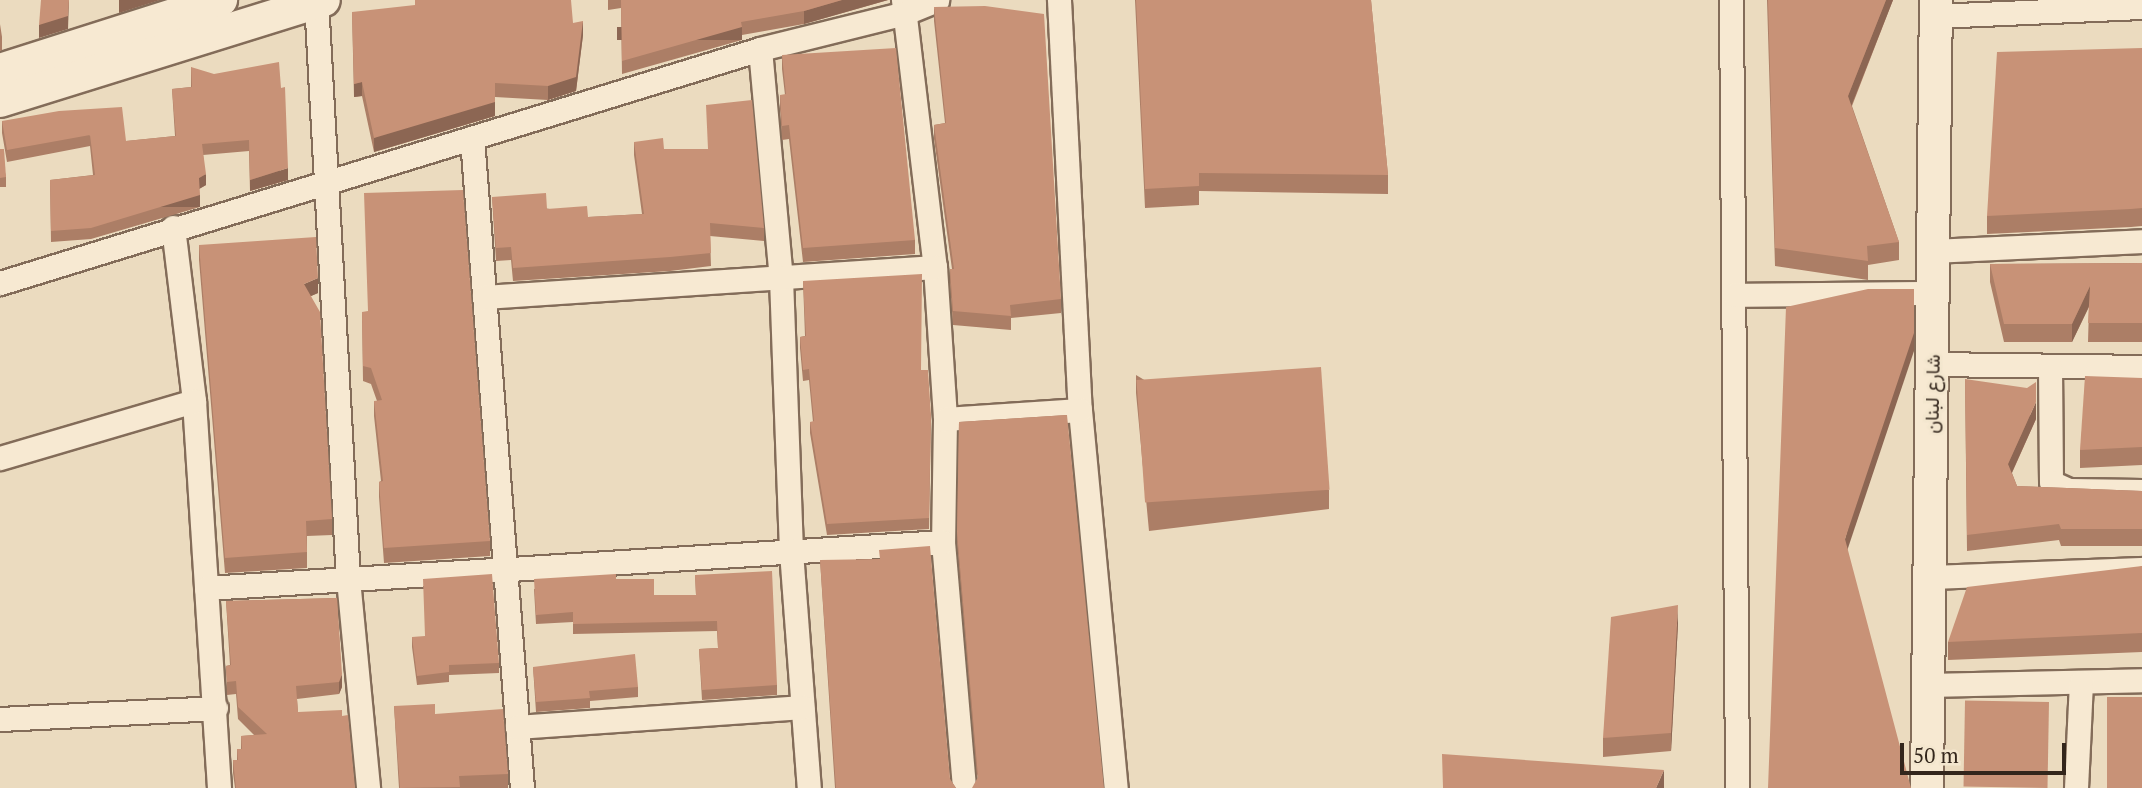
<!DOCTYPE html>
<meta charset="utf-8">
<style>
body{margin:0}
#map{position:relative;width:2142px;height:788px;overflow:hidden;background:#ebdbbf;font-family:"PT Serif",Vazirmatn,serif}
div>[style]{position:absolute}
.roads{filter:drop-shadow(2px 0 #836c59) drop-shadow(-2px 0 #836c59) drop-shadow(0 2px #836c59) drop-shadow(0 -2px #836c59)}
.street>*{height:23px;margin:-11.5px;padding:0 11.5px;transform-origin:11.5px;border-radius:11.5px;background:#f7e9d2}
.secondary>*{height:32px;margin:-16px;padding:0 16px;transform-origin:16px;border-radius:16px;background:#f7e9d2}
.wall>*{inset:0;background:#ac7e66}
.shaded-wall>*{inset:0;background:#8c6653;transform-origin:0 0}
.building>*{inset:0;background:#c89277;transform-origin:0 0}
span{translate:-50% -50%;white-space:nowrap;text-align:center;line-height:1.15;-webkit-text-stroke:6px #f3e6ce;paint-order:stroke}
.street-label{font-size:19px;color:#33261c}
.scale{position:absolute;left:1900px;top:743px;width:166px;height:32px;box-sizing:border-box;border:4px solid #33261c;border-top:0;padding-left:9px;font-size:21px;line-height:24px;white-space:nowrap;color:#33261c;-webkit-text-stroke:5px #f3e6ce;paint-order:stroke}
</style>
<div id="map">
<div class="roads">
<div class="street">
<div style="left:316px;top:0;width:580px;rotate:86.84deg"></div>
<div style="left:348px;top:579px;width:210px;rotate:84.5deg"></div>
<div style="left:903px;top:0;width:269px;rotate:83.2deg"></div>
<div style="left:935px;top:267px;width:152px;rotate:86.2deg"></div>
<div style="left:945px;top:419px;width:123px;rotate:90.9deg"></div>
<div style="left:943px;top:542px;width:247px;rotate:85.1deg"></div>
<div style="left:1059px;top:0;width:411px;rotate:87.1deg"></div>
<div style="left:1080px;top:410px;width:380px;rotate:84.6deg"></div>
<div style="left:1731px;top:0;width:788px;rotate:89.56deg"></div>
<div style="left:1935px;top:16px;width:207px;rotate:-2.5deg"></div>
<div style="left:760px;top:49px;width:230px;rotate:84.8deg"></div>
<div style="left:781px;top:278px;width:273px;rotate:87.9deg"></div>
<div style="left:791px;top:551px;width:238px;rotate:85.7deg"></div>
<div style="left:472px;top:138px;width:652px;rotate:85.6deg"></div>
<div style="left:173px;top:227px;width:175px;rotate:83.1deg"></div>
<div style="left:194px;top:401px;width:388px;rotate:86.3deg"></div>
<div style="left:1933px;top:251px;width:209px;rotate:-2.7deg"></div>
<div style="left:0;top:283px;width:795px;rotate:-17.11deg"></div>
<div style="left:760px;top:49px;width:149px;rotate:-13.9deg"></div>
<div style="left:905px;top:13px;width:35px;rotate:-22deg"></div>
<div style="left:1734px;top:295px;width:199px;rotate:-0.6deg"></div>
<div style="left:484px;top:297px;width:452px;rotate:-3.8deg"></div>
<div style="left:1932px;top:364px;width:210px;rotate:0.8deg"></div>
<div style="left:2050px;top:367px;width:115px;rotate:89.5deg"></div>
<div style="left:2051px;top:482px;width:20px;rotate:24deg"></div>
<div style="left:2069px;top:490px;width:73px;rotate:0.8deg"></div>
<div style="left:945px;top:419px;width:135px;rotate:-3.8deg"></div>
<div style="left:0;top:458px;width:202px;rotate:-16.4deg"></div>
<div style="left:1930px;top:577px;width:212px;rotate:-2.2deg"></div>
<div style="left:206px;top:588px;width:738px;rotate:-3.57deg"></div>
<div style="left:1928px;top:685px;width:214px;rotate:-1.3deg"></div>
<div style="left:0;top:719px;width:216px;rotate:-2.9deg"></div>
<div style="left:517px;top:727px;width:286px;rotate:-4deg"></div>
<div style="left:2076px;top:788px;width:106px;rotate:-87.3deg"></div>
</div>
<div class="secondary">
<div style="left:0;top:70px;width:232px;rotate:-17.6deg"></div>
<div style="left:0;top:101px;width:339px;rotate:-17.3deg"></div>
<div style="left:1927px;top:788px;width:788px;rotate:-89.35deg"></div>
</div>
</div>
<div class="wall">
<div style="clip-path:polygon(608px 0,888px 0,804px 24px,742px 35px,742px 40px,622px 74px,621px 8px,608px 10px)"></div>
<div style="clip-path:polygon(1135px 0,1371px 0,1388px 175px,1388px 194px,1199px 191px,1199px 205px,1145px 208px)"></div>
<div style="clip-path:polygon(1767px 0,1893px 0,1852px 106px,1899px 242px,1899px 260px,1868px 265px,1868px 280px,1775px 266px)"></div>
<div style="clip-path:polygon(934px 7px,1061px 299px,1061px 313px,1011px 318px,1011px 330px,953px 325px,950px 283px,950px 269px,952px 269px,934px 139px,934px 125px,945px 123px,934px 21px)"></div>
<div style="clip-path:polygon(352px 12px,573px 23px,583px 35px,576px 91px,548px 100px,495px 97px,495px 116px,374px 152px,362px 96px,354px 97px)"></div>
<div style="clip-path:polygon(0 24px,2px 37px,2px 50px,0 51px)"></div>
<div style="clip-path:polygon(2142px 48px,2142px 226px,2131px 227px,1987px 234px,1987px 216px)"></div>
<div style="clip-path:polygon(782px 55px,915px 240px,915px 254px,803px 262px,789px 139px,782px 140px,780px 109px,780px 95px,785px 95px,782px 69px)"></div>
<div style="clip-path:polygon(191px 67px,288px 180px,250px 191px,249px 151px,203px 155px,206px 185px,199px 189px,200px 207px,91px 239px,51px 242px,50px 180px,93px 175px,90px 146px,7px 162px,2px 133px,2px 121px,126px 141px,175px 136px,172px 89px,191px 87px)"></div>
<div style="clip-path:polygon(634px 142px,664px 149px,764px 228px,764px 241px,710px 236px,711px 266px,670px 271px,513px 281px,511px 260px,496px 261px,492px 197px,588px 217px,642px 214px,634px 155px)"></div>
<div style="clip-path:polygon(0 149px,6px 177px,6px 187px,0 187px)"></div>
<div style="clip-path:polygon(199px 245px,318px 293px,311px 296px,332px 519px,332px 535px,307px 536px,307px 568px,225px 573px,199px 260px)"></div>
<div style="clip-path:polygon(2142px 263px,2142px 342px,2088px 342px,2089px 307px,2072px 342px,2004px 342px,1990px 282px,1990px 264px)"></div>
<div style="clip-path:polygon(803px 281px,921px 370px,931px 416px,929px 529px,827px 535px,810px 433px,810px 422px,813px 422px,809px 380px,803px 381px,800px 348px,800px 337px,805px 336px)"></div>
<div style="clip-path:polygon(362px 312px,490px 541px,490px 556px,384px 563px,379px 497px,379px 482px,381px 481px,374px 416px,374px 401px,377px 401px,371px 384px,363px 381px)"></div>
<div style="clip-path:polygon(1136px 375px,1329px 490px,1329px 509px,1149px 531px,1136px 393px)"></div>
<div style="clip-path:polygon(2142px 378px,2142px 465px,2080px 468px,2080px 450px)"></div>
<div style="clip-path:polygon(1965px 379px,2036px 419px,2012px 473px,2017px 486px,2142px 491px,2142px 546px,2061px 546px,2059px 540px,1967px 551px)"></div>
<div style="clip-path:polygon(1067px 415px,977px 778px,957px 542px,959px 422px)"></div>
<div style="clip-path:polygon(820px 560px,950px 779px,956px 788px,835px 788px)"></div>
<div style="clip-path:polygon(2142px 566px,2142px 652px,1948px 660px,1948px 642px)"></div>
<div style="clip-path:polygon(695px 575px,777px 685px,777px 695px,702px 700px,699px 649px,718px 648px,717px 631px,573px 634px,573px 622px,536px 624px,534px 589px,616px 579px,654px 595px,696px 595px)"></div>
<div style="clip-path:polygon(337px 598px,342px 687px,339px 694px,297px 699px,298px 712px,355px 788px,235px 788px,233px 773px,233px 760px,237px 760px,237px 749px,241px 749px,241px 736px,254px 735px,238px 719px,236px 694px,227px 695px,226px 666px,230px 665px,226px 601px)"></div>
<div style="clip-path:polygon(1678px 624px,1671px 751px,1603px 757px,1603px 738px)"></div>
<div style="clip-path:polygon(412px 637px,499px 663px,499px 673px,449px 675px,449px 682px,417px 685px,412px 647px)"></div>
<div style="clip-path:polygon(533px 667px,638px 687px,638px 697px,590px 701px,590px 708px,536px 712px)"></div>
<div style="clip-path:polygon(394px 706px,435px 714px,508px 774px,508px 788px,399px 788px)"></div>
</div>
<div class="shaded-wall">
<div style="clip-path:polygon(69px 0,68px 29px,39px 38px,39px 25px)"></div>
<div style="clip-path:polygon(119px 0,160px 0,119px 13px)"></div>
<div style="clip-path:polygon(842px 0,888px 0,804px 24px,804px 11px)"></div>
<div style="clip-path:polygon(1886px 0,1893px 0,1848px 114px,1848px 96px)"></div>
<div style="clip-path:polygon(583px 21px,583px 35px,576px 91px,548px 100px,548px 86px)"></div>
<div style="left:742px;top:27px;width:13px;height:125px;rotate:90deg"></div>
<div style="clip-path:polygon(362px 82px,362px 96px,354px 97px,354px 84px)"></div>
<div style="clip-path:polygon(495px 83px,495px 116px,374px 152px,374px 138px)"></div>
<div style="clip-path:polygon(288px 168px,288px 180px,250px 191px,250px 180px)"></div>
<div style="clip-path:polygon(206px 174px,206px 185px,199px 189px,199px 178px)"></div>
<div style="left:200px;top:195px;width:12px;height:114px;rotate:90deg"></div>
<div style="clip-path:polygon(318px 278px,318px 293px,304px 299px,304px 284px)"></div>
<div style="clip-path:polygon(2090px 286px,2090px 304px,2072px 342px,2072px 324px)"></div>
<div style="clip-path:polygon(1914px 289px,1914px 351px,1845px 557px,1845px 539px)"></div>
<div style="clip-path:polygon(2036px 402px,2036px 419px,2008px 481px,2008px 464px)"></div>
<div style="clip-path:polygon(1678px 605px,1678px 624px,1671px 751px,1671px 733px)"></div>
<div style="clip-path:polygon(342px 674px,342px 687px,339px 694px,339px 682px)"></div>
<div style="clip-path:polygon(1664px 770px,1664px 788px,1656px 788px)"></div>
</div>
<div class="building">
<div style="clip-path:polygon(41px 0,69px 0,68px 16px,39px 25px)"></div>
<div style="clip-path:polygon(415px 0,571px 0,573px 23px,583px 21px,576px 77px,548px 86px,495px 83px,495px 102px,374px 138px,362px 82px,354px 84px,352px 12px,415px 5px)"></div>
<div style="clip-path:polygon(621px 0,842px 0,804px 11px,741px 22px,742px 27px,622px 61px)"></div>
<div style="clip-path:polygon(1136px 0,1371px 0,1388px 175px,1199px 173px,1199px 186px,1145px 189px)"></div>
<div style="clip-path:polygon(1768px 0,1886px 0,1848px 96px,1899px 242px,1867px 246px,1868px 261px,1775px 248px)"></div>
<div style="clip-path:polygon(985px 6px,1044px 14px,1061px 299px,1010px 305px,1011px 316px,953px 311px,950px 269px,954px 269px,934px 125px,946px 123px,934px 7px)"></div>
<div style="clip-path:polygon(896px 48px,915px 240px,803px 248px,789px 125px,782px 126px,780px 95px,786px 94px,782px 55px)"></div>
<div style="clip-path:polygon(2142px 48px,2142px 208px,2131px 209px,1987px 216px,1997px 52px)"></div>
<div style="clip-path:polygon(279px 62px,281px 88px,285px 87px,288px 168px,250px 180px,249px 140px,202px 144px,206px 174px,199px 178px,200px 195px,91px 228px,51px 231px,50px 180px,95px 175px,90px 135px,7px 150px,2px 121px,59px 111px,122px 107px,126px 141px,176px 136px,172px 89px,192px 87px,191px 67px,214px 74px)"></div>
<div style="clip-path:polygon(752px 100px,764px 228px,710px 223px,711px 253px,670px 257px,513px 268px,511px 247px,496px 248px,492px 197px,546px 193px,547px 209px,587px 206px,588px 217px,644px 214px,634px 142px,663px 138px,664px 149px,708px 149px,706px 105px)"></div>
<div style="clip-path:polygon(0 149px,4px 149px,6px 177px,0 178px)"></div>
<div style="clip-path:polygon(463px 190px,490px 541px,384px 548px,379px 482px,383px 481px,374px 401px,382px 400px,371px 368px,363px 366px,362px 312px,368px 311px,364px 193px)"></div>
<div style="clip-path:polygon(316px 237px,318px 278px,304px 284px,320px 312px,332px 519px,306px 521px,307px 552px,225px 558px,199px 245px)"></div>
<div style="clip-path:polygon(2142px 263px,2142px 323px,2088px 323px,2090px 286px,2072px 324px,2004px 324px,1990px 264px)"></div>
<div style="clip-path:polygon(922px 274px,921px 370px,928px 370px,931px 416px,929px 518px,827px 524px,810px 422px,814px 421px,809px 369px,803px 370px,800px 337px,806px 336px,803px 281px)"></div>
<div style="clip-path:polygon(1868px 289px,1914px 289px,1914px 333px,1845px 539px,1911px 788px,1768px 788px,1786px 307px)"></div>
<div style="left:1321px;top:367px;width:123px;height:185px;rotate:86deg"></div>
<div style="clip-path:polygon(2085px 376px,2142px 378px,2142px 447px,2080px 450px)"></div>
<div style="clip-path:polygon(1965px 379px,2027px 388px,2036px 382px,2036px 402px,2008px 464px,2017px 486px,2142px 491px,2142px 529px,2061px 529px,2059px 524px,1967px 535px)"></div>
<div style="clip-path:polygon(1067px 415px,1104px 788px,972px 788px,978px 777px,957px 532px,959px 422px)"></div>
<div style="clip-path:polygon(930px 546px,950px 779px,956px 788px,836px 788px,820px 560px,880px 559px,879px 550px)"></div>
<div style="clip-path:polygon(2142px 566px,2142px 633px,1948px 642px,1967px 587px)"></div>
<div style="clip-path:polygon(772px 571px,777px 685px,702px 690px,699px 649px,718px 648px,717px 621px,573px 624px,573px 612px,536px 615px,534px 579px,616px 574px,616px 579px,654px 579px,654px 595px,696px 595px,695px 575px)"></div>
<div style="clip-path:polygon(492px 574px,499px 663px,449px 665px,449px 672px,417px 676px,412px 637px,425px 636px,423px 579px)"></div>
<div style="clip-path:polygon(337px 598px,342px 674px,339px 682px,296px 686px,298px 712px,342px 710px,342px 716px,348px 715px,355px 788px,236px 788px,233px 760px,238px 760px,237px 749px,242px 749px,241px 736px,267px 734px,238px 707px,236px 681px,227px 682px,226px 666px,231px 665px,226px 601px)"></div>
<div style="clip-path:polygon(1678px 605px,1671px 733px,1603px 738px,1611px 617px)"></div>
<div style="clip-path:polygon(635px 654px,638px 687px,589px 691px,590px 698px,536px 702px,533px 667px)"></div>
<div style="left:2142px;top:697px;width:91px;height:35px;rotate:90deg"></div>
<div style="left:2049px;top:702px;width:86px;height:84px;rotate:91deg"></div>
<div style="clip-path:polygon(435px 704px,435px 714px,503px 709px,508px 774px,459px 776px,460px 787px,400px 788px,394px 706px)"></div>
<div style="clip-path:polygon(1442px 754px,1664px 770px,1656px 788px,1443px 788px)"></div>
</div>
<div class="street-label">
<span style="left:1932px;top:394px;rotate:-89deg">شارع لبنان</span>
</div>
<div class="scale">50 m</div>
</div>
